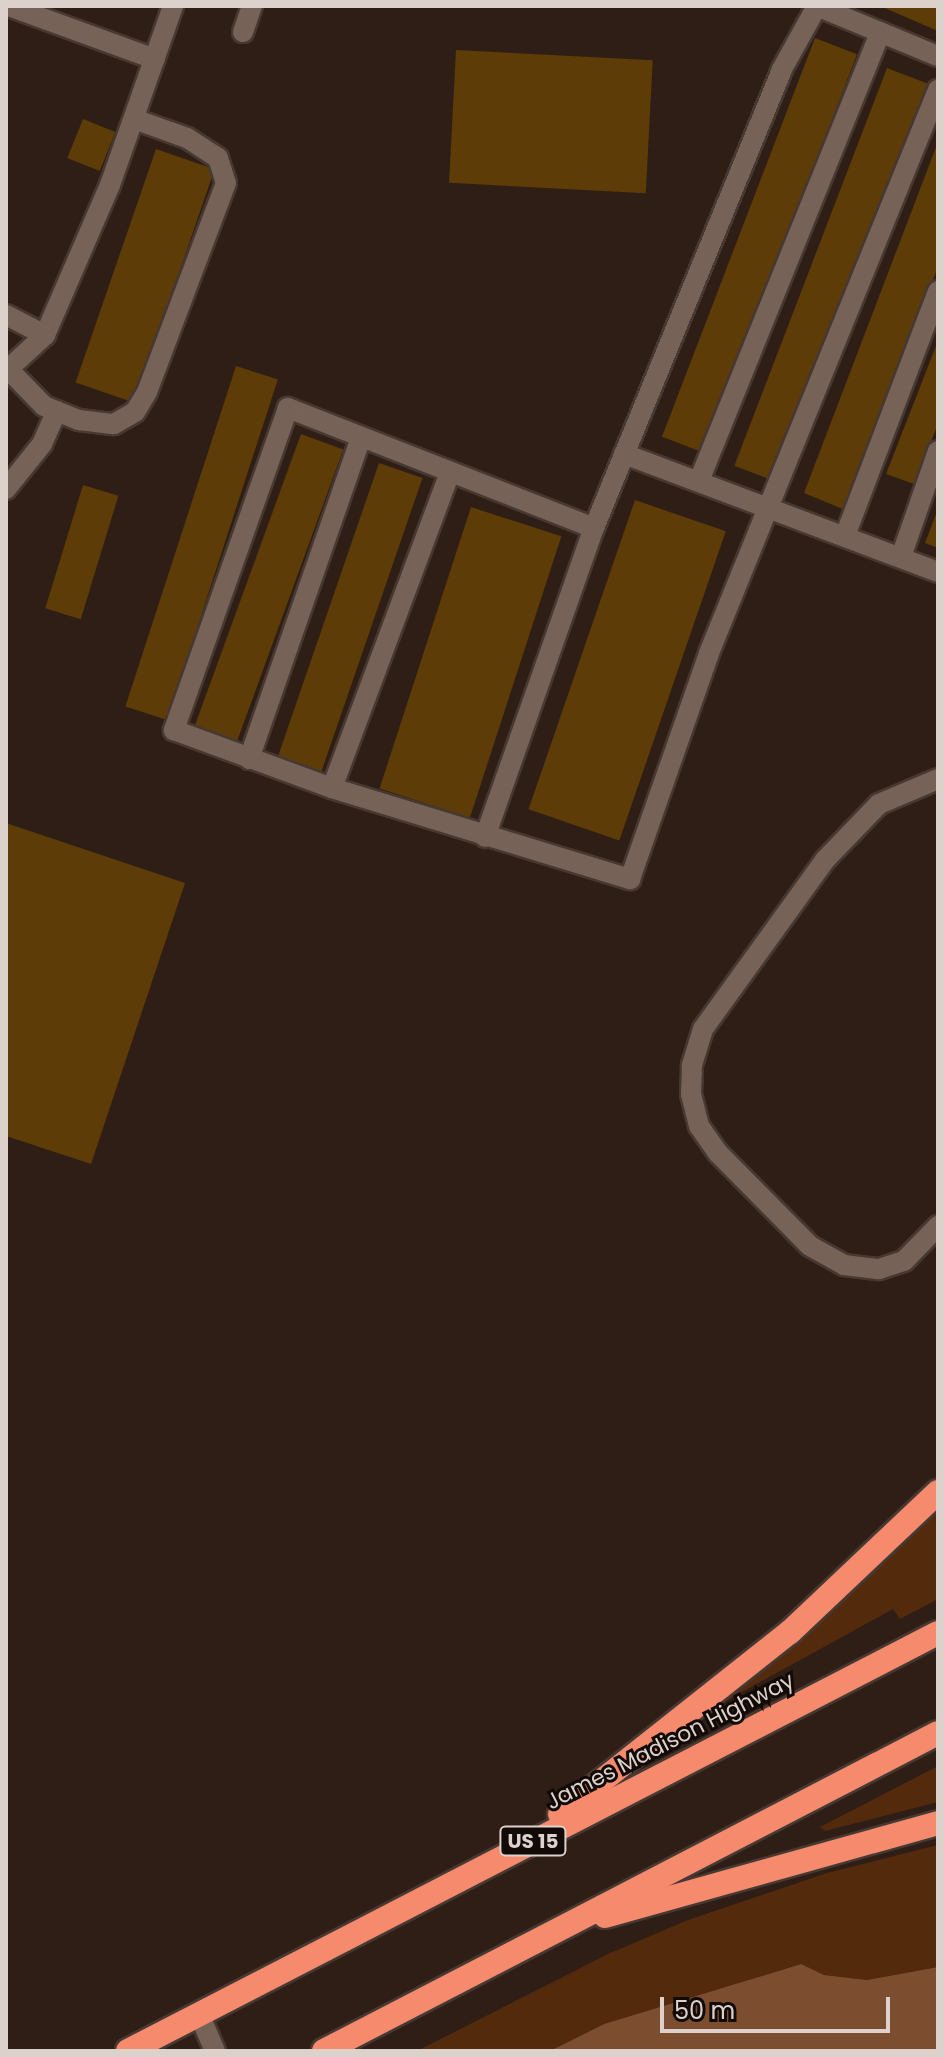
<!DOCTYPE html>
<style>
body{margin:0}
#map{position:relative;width:944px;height:2057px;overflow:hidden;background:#2e1e15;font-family:Poppins,sans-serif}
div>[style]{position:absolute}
.green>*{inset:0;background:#542a0d}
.forest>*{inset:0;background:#7d4d2f}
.building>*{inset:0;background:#5e3c07;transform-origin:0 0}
.roads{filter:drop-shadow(2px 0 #463832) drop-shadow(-2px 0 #463832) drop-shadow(0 2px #463832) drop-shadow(0 -2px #463832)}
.minor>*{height:20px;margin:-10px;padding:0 10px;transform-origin:10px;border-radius:10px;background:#766257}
.highway>*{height:24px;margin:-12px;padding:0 12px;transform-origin:12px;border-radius:12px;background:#f58a6d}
span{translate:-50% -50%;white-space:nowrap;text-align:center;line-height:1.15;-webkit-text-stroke:6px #110a06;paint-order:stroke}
.shield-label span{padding:2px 6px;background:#110a06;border:2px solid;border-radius:6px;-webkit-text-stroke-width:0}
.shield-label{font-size:20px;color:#ddd1cb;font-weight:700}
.street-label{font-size:22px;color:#ddd1cb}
.frame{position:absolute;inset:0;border:8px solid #ddd1cb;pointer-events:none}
.scale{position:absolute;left:660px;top:1997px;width:230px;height:36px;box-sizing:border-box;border:4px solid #ddd1cb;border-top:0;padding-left:10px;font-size:24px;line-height:28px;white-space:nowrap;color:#ddd1cb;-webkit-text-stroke:6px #110a06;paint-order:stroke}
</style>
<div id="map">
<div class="green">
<div style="clip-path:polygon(938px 1502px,938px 1599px,900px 1619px,893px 1609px,702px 1714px)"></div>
<div style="clip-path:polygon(938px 1766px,938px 1802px,825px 1831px,820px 1827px)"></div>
<div style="clip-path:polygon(938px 1845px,938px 1967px,867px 1980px,824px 1975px,800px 1964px,604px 2024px,550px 2051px,417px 2051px,608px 1954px,688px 1920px,827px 1873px)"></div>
</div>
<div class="forest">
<div style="clip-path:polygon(801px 1964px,824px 1975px,867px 1980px,938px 1967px,938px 2051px,550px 2051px,604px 2024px)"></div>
</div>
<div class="building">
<div style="clip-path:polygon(880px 6px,938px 6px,938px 31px)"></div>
<div style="left:815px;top:38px;width:45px;height:427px;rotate:21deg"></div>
<div style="left:456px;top:50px;width:197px;height:133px;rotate:3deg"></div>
<div style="left:887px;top:68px;width:44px;height:426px;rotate:21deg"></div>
<div style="left:83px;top:119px;width:35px;height:42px;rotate:22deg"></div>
<div style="clip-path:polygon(938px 142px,938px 267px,845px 510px,804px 493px)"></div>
<div style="left:156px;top:149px;width:62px;height:247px;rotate:19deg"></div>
<div style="clip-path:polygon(938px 341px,938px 424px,914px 484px,886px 474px)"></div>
<div style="left:236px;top:366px;width:44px;height:358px;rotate:18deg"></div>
<div style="left:301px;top:434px;width:45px;height:311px;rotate:20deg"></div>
<div style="left:379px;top:463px;width:46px;height:312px;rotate:19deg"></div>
<div style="left:83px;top:485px;width:37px;height:129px;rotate:17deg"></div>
<div style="left:635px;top:500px;width:96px;height:327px;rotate:19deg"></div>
<div style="left:471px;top:507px;width:95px;height:296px;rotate:18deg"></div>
<div style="clip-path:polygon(938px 509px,938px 548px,925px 543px)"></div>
<div style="clip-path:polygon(6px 823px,185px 883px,91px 1164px,6px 1136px)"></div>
</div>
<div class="roads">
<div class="minor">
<div style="left:9px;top:6px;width:155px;rotate:20deg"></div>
<div style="left:817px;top:6px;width:131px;rotate:22.5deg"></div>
<div style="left:243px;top:32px;width:28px;rotate:-71deg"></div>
<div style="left:6px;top:315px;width:44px;rotate:27.1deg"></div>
<div style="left:8px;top:369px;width:52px;rotate:45.8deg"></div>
<div style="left:44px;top:406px;width:38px;rotate:22deg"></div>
<div style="left:79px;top:420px;width:35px;rotate:7deg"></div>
<div style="left:114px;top:424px;width:24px;rotate:-30deg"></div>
<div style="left:135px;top:412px;width:23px;rotate:-59deg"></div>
<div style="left:147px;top:392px;width:223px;rotate:-69.3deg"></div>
<div style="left:226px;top:183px;width:26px;rotate:-108deg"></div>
<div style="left:218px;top:158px;width:37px;rotate:-147deg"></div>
<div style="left:187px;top:138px;width:56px;rotate:-160.3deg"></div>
<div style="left:6px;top:371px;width:53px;rotate:-42.7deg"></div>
<div style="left:45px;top:335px;width:163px;rotate:-66.6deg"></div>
<div style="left:110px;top:185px;width:190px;rotate:-70.6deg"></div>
<div style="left:624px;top:454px;width:335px;rotate:20.6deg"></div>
<div style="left:699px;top:481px;width:484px;rotate:-68deg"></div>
<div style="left:6px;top:489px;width:58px;rotate:-51.3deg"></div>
<div style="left:42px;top:444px;width:36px;rotate:-66deg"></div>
<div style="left:594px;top:528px;width:329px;rotate:-158.6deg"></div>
<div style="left:288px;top:408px;width:342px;rotate:109.5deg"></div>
<div style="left:174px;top:730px;width:168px;rotate:20.2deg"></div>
<div style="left:332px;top:788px;width:312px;rotate:17deg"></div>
<div style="left:630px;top:879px;width:239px;rotate:-70.7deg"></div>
<div style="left:709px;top:653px;width:608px;rotate:-67.87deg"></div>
<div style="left:845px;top:536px;width:262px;rotate:-69.2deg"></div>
<div style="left:901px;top:557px;width:112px;rotate:-70.8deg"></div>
<div style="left:249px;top:759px;width:341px;rotate:-70.8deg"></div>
<div style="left:938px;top:779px;width:64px;rotate:157deg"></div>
<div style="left:879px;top:804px;width:78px;rotate:134deg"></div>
<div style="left:825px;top:860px;width:208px;rotate:125.8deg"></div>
<div style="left:703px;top:1029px;width:39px;rotate:107deg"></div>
<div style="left:692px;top:1066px;width:28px;rotate:92deg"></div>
<div style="left:691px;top:1094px;width:33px;rotate:76deg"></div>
<div style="left:699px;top:1126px;width:33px;rotate:55deg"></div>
<div style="left:718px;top:1153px;width:131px;rotate:45.3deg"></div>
<div style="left:810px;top:1246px;width:39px;rotate:29deg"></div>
<div style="left:844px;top:1265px;width:35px;rotate:7deg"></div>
<div style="left:879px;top:1269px;width:26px;rotate:-18deg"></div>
<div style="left:904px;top:1261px;width:49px;rotate:-45.8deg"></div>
<div style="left:332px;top:788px;width:337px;rotate:-69.5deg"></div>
<div style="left:485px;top:837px;width:328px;rotate:-70.6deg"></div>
<div style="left:594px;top:528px;width:494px;rotate:-67.7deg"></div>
<div style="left:781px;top:71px;width:74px;rotate:-61deg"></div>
<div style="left:199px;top:2014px;width:40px;rotate:66.6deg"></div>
</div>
<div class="highway">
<div style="left:560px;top:1814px;width:293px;rotate:-38.4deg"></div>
<div style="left:790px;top:1632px;width:204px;rotate:-43.4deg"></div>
<div style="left:605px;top:1916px;width:346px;rotate:-15.6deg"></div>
<div style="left:128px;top:2051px;width:911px;rotate:-27.3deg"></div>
<div style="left:324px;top:2051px;width:691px;rotate:-27.38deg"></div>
</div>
</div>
<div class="shield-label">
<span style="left:533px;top:1841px">US 15</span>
</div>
<div class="street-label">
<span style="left:670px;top:1741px;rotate:-27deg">James Madison Highway</span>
</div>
<div class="frame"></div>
<div class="scale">50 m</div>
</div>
